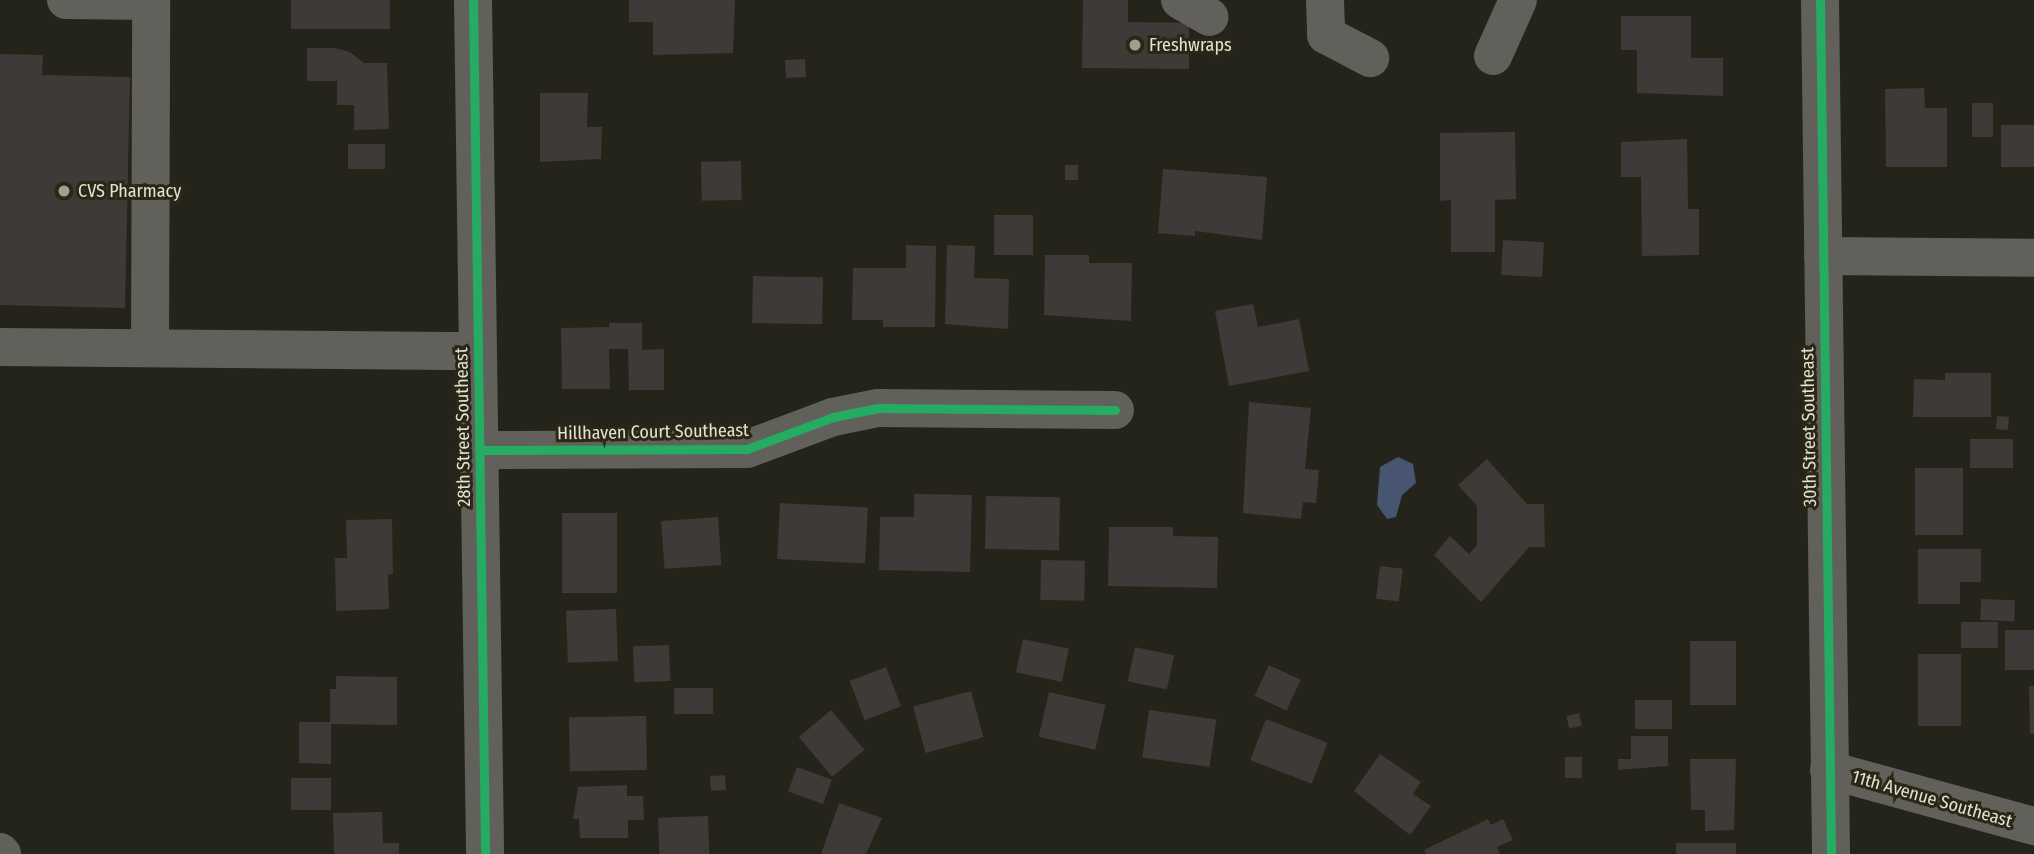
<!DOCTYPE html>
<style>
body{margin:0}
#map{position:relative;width:2034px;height:854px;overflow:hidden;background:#25241a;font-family:"Fira Sans Condensed",sans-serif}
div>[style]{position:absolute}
.water>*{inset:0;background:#475570}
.building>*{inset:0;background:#3d3a37;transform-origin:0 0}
.minor>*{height:38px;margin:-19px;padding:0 19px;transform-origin:19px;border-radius:19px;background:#61605b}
.cycleway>*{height:9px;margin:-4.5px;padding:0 4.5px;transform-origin:4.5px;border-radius:4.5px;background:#26ab63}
.dots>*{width:19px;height:19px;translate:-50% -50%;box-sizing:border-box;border:4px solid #2a2715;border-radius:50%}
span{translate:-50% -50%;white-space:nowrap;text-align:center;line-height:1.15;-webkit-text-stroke:6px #2a2715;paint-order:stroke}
.poi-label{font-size:18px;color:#e3e1d6}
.left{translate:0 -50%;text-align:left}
.street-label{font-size:18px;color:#e3e1d6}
</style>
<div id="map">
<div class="water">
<div style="clip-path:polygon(1398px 457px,1413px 464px,1416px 483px,1402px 495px,1396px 517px,1387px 519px,1377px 505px,1380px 467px)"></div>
</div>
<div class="building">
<div style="left:291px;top:0;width:99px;height:29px"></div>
<div style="clip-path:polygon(629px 0,735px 0,733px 53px,653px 55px,653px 22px,629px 22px)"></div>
<div style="clip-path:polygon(1083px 0,1128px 0,1128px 22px,1189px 23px,1189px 69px,1082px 68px)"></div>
<div style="clip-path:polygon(1621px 16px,1691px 16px,1691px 58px,1723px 58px,1723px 96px,1637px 93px,1637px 50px,1621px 50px)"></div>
<div style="clip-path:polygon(307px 48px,335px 48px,350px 52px,364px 63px,387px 63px,389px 129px,354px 130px,354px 105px,337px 105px,337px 81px,307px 81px)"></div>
<div style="clip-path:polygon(0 54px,43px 55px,42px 75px,130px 77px,125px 308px,0 305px)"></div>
<div style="left:805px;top:59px;width:18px;height:20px;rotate:87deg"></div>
<div style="clip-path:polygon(1924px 88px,1925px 108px,1947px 108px,1947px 167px,1886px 167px,1885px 89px)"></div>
<div style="clip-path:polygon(540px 93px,588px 93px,587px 127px,602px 127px,601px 159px,540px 162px)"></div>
<div style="left:1972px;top:103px;width:21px;height:34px"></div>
<div style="left:2001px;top:125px;width:33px;height:42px"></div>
<div style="clip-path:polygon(1515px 132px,1516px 199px,1495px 200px,1495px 252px,1451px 252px,1451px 200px,1440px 201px,1440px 133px)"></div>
<div style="clip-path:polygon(1687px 139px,1688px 209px,1699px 209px,1699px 255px,1642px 256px,1641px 177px,1621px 177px,1621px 142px)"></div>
<div style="left:348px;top:144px;width:37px;height:25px"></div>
<div style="left:741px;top:161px;width:39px;height:40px;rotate:89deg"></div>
<div style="left:1065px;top:165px;width:13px;height:15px"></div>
<div style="clip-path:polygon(1163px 169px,1267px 177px,1262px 240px,1195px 231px,1195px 236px,1158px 233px)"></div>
<div style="left:994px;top:215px;width:39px;height:40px"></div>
<div style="left:1503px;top:240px;width:41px;height:35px;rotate:3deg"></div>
<div style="clip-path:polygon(906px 245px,936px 246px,935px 327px,883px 327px,883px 320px,852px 320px,853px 268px,906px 268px)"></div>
<div style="clip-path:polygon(947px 245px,975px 246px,974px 278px,1009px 279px,1008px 329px,945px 324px)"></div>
<div style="clip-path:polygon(1045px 255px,1089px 255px,1089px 263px,1132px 263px,1131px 321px,1044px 315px)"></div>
<div style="left:753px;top:276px;width:70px;height:47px;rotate:1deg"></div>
<div style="clip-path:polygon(1253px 304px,1258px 327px,1299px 319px,1309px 371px,1229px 386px,1215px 311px)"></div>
<div style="clip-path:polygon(609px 323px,642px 323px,642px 350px,664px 349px,664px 390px,629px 390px,628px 349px,609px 349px,610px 389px,562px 389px,561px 328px,609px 327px)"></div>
<div style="clip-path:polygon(1945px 373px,1991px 373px,1991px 417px,1913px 417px,1914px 379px,1945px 380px)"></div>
<div style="clip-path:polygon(1249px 402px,1311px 408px,1305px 469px,1319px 470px,1316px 503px,1303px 502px,1301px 519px,1243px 513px)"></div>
<div style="left:1997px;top:416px;width:12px;height:13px;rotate:5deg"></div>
<div style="left:1970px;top:439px;width:43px;height:29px"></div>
<div style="clip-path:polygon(1487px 459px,1527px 504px,1544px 504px,1545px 547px,1529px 547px,1481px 602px,1434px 555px,1450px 536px,1469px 554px,1477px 545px,1477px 506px,1458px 485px)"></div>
<div style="left:1915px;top:468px;width:48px;height:67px"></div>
<div style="clip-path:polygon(914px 494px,972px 495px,970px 572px,879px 570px,880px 517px,914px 517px)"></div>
<div style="left:986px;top:496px;width:74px;height:53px;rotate:1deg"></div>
<div style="left:780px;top:503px;width:88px;height:56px;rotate:3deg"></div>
<div style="left:562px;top:513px;width:55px;height:80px"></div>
<div style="left:718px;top:517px;width:48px;height:57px;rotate:86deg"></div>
<div style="clip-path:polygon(392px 519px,393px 574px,388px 575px,389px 609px,336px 611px,335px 558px,347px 558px,346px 520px)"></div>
<div style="clip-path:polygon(1109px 527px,1173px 527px,1173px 536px,1218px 537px,1217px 588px,1108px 586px)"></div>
<div style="clip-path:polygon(1918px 549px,1981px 549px,1981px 582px,1960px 582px,1960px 604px,1918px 604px)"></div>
<div style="left:1041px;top:560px;width:44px;height:40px;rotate:1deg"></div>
<div style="left:1380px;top:566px;width:23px;height:33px;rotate:7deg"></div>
<div style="left:1981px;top:599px;width:34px;height:21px;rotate:2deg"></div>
<div style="left:616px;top:609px;width:52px;height:50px;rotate:88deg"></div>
<div style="left:1998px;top:622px;width:26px;height:37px;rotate:90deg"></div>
<div style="left:2005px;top:630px;width:29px;height:40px"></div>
<div style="left:1023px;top:639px;width:47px;height:34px;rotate:12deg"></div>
<div style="left:1690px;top:641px;width:46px;height:64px"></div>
<div style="left:669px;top:645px;width:36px;height:36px;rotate:88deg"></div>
<div style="left:1135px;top:647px;width:40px;height:35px;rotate:12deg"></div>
<div style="left:1918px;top:654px;width:43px;height:72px"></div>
<div style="left:1269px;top:665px;width:35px;height:34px;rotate:25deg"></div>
<div style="left:886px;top:667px;width:42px;height:39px;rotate:69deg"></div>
<div style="clip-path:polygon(336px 676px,397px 677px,397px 725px,331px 724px,331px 764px,299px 763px,299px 722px,330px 722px,330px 689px,336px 689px)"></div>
<div style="clip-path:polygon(2029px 686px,2034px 686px,2034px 734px,2030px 734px)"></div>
<div style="left:713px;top:688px;width:26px;height:39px;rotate:90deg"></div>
<div style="left:971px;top:691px;width:48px;height:60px;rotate:75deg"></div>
<div style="left:1049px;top:692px;width:58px;height:46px;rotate:13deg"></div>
<div style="left:1635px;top:700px;width:37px;height:29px"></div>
<div style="left:831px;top:710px;width:52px;height:42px;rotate:50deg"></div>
<div style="left:1149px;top:710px;width:68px;height:48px;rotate:8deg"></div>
<div style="left:1579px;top:713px;width:13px;height:13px;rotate:77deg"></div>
<div style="left:646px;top:716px;width:54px;height:77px;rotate:89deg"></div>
<div style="left:1266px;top:719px;width:66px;height:44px;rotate:21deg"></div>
<div style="clip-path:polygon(1631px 736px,1668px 736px,1668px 766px,1618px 770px,1618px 759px,1631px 759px)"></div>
<div style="clip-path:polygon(1380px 754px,1421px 782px,1413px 794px,1431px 806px,1410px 835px,1354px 791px)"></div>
<div style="left:1565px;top:757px;width:17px;height:21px"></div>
<div style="clip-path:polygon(1690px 759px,1736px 759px,1734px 830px,1705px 831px,1705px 810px,1691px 810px)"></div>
<div style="left:797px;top:767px;width:37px;height:26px;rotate:20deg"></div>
<div style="left:725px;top:775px;width:15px;height:15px;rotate:86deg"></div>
<div style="left:331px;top:778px;width:32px;height:40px;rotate:90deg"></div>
<div style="clip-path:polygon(627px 785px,627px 796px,643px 796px,644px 820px,628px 820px,628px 838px,580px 838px,579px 819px,573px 819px,578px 787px)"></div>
<div style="clip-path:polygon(839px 803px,882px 818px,866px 854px,821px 854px)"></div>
<div style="clip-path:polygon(382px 812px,383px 843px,399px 843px,399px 854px,334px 854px,333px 813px)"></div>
<div style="left:708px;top:816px;width:38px;height:50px;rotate:88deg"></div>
<div style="clip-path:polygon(1488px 819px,1491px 825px,1503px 819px,1513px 840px,1497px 847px,1500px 854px,1426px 854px,1424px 850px)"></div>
<div style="left:1736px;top:843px;width:11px;height:60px;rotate:90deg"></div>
</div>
<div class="minor">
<div style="left:66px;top:0;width:85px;rotate:0.7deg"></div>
<div style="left:473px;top:0;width:854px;rotate:89.19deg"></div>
<div style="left:1180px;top:0;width:34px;rotate:30deg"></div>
<div style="left:1325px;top:0;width:35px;rotate:88deg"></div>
<div style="left:1326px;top:35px;width:50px;rotate:27.6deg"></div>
<div style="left:1820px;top:0;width:854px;rotate:89.26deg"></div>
<div style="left:1493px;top:56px;width:61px;rotate:-65.9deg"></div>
<div style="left:1823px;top:256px;width:211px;rotate:0.5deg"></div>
<div style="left:0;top:347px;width:478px;rotate:0.5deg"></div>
<div style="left:150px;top:348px;width:348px;rotate:-89.8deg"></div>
<div style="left:479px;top:450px;width:268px;rotate:-0.2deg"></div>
<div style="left:747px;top:449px;width:92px;rotate:-20.4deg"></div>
<div style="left:833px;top:417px;width:46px;rotate:-11.3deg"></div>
<div style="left:878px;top:408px;width:237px;rotate:0.5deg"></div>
<div style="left:1829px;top:770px;width:213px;rotate:15.3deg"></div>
<div style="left:0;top:852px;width:3px;rotate:45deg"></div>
</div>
<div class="cycleway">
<div style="left:473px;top:0;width:854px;rotate:89.19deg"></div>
<div style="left:1820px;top:0;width:854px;rotate:89.26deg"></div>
<div style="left:479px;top:450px;width:268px;rotate:-0.2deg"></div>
<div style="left:747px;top:449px;width:92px;rotate:-20.4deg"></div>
<div style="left:833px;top:417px;width:46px;rotate:-11.3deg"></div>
<div style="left:878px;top:408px;width:237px;rotate:0.5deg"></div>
</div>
<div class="dots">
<div style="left:1135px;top:45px;background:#a09f94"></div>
<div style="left:64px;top:191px;background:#a09f94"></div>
</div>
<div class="poi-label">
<span class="left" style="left:1149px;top:45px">Freshwraps</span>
<span class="left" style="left:78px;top:191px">CVS Pharmacy</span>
</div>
<div class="street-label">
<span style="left:463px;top:427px;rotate:-91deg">28th Street Southeast</span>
<span style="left:1809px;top:427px;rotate:-91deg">30th Street Southeast</span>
<span style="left:653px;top:432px;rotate:-1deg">Hillhaven Court Southeast</span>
<span style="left:1932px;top:799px;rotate:16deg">11th Avenue Southeast</span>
</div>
</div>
